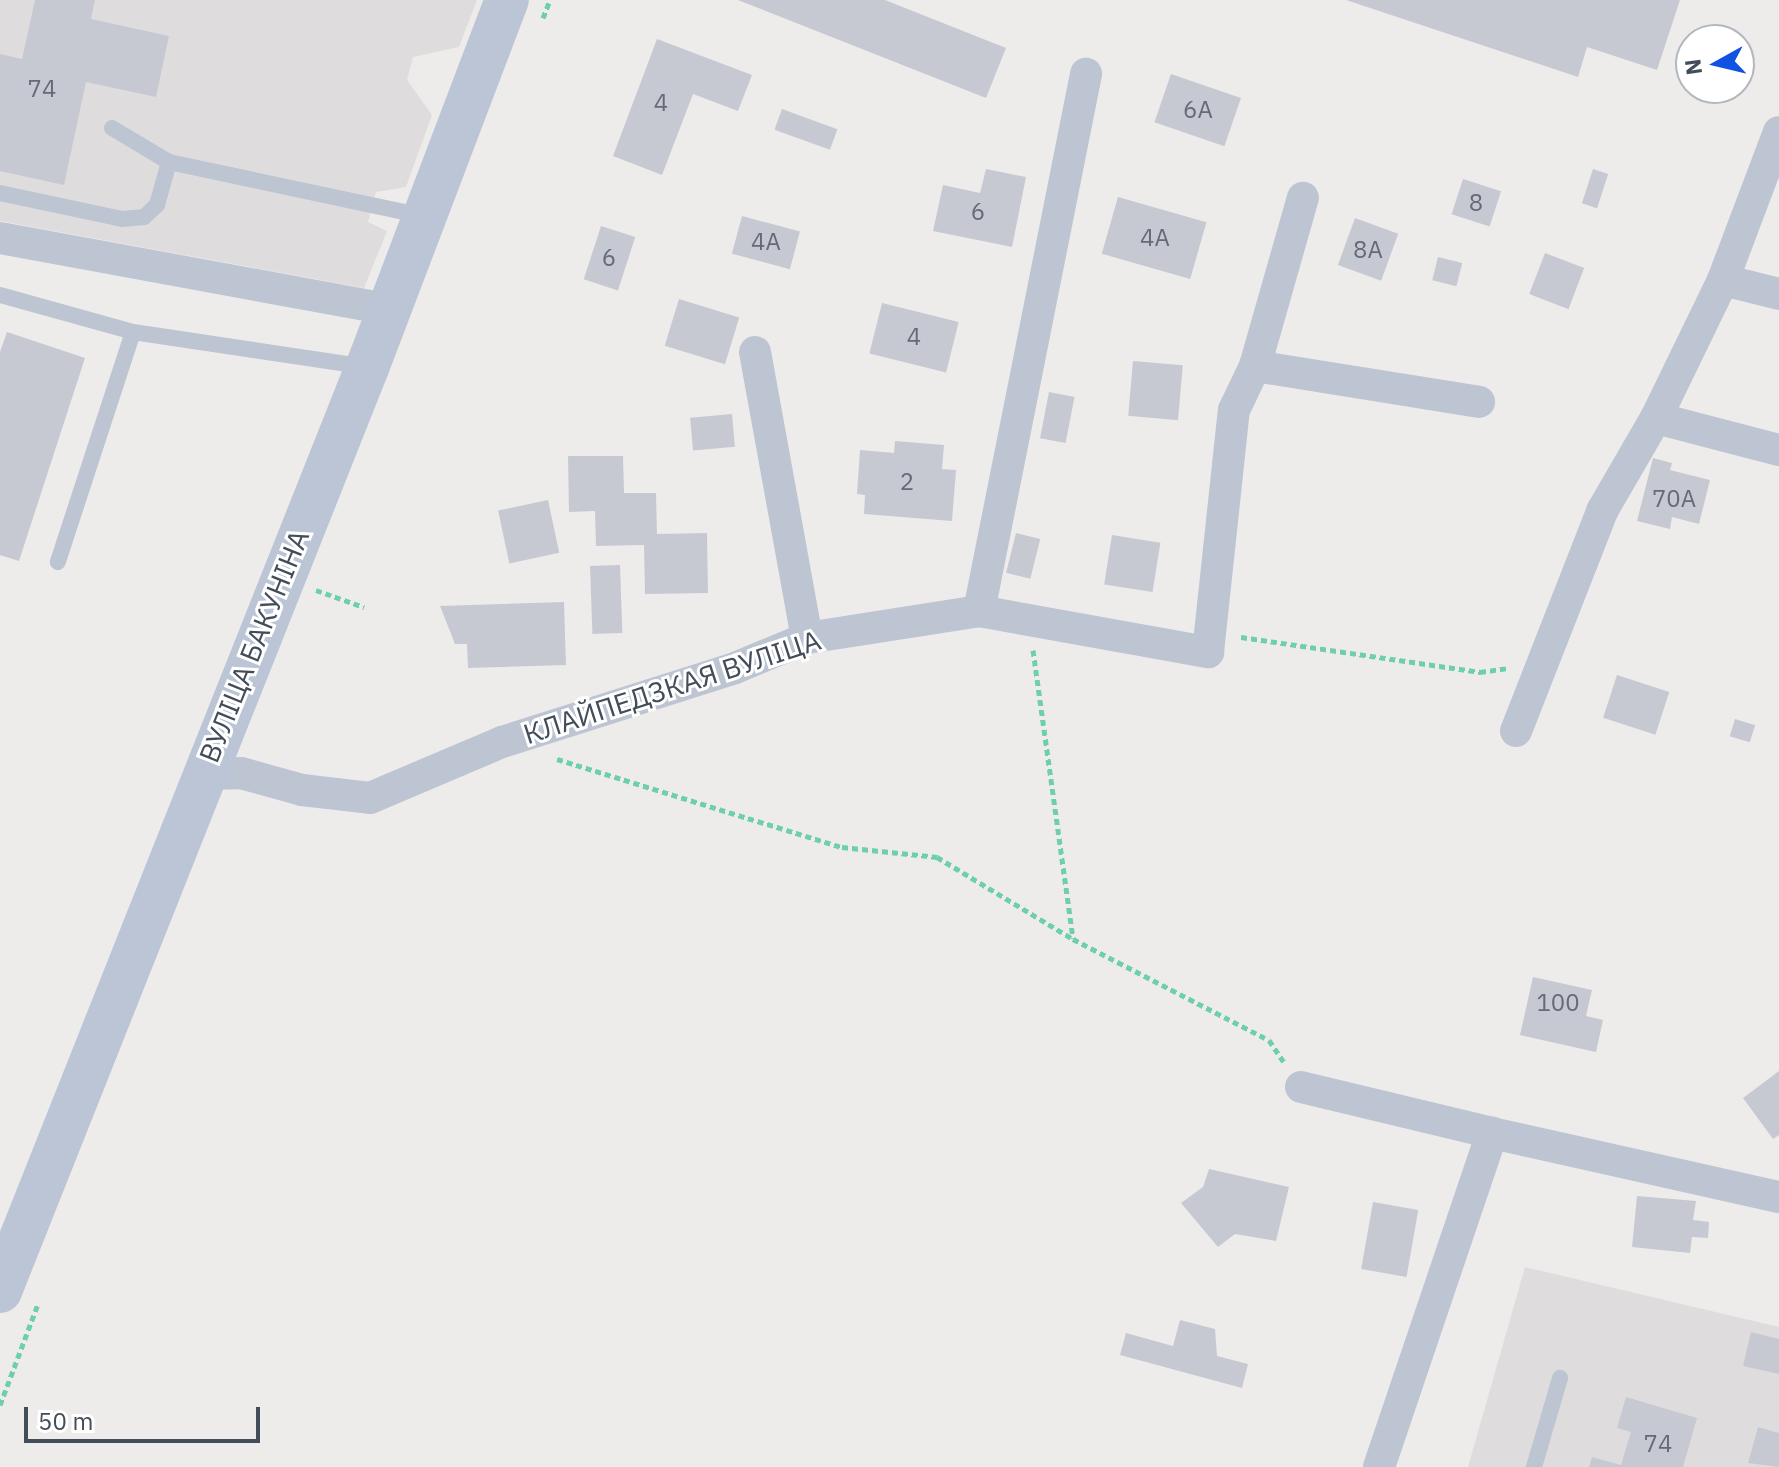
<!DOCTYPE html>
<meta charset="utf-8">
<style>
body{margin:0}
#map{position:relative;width:1779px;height:1467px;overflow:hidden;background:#eeebeb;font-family:"IBM Plex Sans",sans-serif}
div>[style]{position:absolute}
.education>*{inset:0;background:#dfdcdd}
.building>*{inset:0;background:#c7c9d2;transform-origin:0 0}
.path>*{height:5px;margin-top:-2.5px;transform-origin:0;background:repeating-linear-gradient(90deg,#6dcfab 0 6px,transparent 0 10px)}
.lane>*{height:16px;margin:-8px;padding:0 8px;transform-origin:8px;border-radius:8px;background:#bdc5d2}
.street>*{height:32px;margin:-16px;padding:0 16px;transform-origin:16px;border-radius:16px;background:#bdc5d2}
.secondary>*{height:44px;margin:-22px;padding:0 22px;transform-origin:22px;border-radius:22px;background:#bcc5d6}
span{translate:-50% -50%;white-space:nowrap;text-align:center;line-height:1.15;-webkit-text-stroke:6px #fff;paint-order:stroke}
.number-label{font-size:24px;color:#646b77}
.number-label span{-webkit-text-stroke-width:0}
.street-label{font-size:28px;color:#434c59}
.north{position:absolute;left:1675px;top:24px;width:80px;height:80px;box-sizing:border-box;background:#fff;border:2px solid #b4b7bd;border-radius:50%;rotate:262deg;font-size:22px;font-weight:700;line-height:32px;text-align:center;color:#434c59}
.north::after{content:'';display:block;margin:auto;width:28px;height:36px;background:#1152e2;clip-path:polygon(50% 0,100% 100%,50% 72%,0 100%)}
.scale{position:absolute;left:24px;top:1407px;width:236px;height:36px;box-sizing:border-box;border:4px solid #434c59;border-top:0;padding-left:10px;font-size:24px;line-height:28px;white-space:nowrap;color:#434c59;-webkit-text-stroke:6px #fff;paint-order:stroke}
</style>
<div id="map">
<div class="education">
<div style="clip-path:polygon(0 0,477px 0,459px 47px,413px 57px,407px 80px,432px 115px,406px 187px,376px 192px,368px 222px,387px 231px,364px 288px,0 221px)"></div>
<div style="clip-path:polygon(1525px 1267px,1779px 1327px,1779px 1467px,1468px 1467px)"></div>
</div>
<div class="building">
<div style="clip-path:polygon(35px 0,95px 0,91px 19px,169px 36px,156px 97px,86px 82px,64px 185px,0 171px,0 54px,22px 59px)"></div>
<div style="clip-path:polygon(738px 0,885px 0,1006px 48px,986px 98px)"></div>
<div style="clip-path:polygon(1346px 0,1680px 0,1657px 70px,1587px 47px,1578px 77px)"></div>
<div style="clip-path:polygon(657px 39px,752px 75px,738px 111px,693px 94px,662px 175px,613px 156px)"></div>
<div style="left:1171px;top:74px;width:74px;height:51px;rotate:19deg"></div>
<div style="left:782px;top:109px;width:59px;height:22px;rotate:20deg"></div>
<div style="clip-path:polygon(986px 169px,1026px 177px,1012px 247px,933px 231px,943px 185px,980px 193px)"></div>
<div style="left:1593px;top:169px;width:16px;height:36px;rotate:18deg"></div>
<div style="left:1463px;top:179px;width:40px;height:37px;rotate:18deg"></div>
<div style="left:1118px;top:197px;width:92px;height:59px;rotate:16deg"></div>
<div style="left:742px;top:216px;width:60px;height:39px;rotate:15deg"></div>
<div style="left:1355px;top:218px;width:46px;height:50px;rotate:20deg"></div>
<div style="left:601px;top:226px;width:36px;height:56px;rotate:18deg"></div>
<div style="left:1545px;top:253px;width:42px;height:44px;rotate:21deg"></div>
<div style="left:1438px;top:257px;width:25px;height:24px;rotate:14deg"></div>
<div style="left:679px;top:299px;width:63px;height:49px;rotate:17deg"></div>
<div style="left:882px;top:303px;width:79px;height:52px;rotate:14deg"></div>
<div style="clip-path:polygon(7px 332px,85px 358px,19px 561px,0 555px,0 352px)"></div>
<div style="left:1133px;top:361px;width:50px;height:55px;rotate:5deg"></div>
<div style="left:1049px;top:392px;width:26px;height:47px;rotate:11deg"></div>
<div style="left:732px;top:414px;width:33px;height:42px;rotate:85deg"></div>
<div style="clip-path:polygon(895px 441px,944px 445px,942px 469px,956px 470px,952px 521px,864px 514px,865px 495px,857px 494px,860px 450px,894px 453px)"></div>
<div style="clip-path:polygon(568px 456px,623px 456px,624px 493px,656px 493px,657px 534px,707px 533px,708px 593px,645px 594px,644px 545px,596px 546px,595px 511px,569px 512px)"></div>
<div style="clip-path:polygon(1653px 458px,1672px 463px,1670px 470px,1710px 480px,1699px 524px,1672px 517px,1670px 529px,1637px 521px)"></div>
<div style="left:548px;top:500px;width:54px;height:51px;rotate:78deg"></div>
<div style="left:1016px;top:533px;width:25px;height:41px;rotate:14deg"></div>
<div style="left:1112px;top:535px;width:49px;height:50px;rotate:9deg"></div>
<div style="left:620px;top:565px;width:68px;height:30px;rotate:88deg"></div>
<div style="clip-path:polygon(564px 602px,566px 665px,468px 668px,467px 644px,455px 644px,440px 606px)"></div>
<div style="left:1617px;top:675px;width:55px;height:45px;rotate:18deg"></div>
<div style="left:1735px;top:719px;width:21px;height:18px;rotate:17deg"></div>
<div style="clip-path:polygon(1533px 977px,1592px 990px,1586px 1016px,1603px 1020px,1596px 1052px,1520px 1035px)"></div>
<div style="clip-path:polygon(1779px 1071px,1779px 1135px,1773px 1139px,1743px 1098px)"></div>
<div style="clip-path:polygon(1209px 1169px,1289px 1187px,1276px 1241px,1235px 1234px,1218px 1247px,1181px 1203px,1203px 1187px)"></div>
<div style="clip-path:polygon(1637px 1196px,1696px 1201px,1693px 1220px,1709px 1222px,1708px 1238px,1692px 1237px,1690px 1253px,1632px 1247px)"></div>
<div style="left:1373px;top:1202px;width:46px;height:68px;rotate:10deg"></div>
<div style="clip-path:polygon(1180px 1320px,1215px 1329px,1217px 1356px,1248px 1364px,1242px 1388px,1120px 1355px,1126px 1333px,1173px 1346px)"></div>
<div style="clip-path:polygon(1751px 1332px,1779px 1339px,1779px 1374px,1743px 1366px)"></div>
<div style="clip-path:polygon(1626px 1397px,1697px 1418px,1683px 1467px,1589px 1467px,1592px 1457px,1621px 1465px,1631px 1432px,1617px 1428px)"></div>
<div style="clip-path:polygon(1758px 1427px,1779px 1433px,1779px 1467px,1748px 1463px)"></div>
</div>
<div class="path">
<div style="left:543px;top:18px;width:19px;rotate:-69deg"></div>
<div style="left:316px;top:590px;width:51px;rotate:19.5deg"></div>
<div style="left:1241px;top:637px;width:242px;rotate:8.3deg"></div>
<div style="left:1480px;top:672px;width:28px;rotate:-8deg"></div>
<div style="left:1033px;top:650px;width:291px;rotate:82.1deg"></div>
<div style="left:557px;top:759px;width:298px;rotate:17.2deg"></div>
<div style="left:842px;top:847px;width:96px;rotate:6deg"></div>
<div style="left:937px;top:857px;width:159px;rotate:31.1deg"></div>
<div style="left:1073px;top:939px;width:220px;rotate:27.3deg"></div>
<div style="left:1269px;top:1040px;width:29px;rotate:56deg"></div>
<div style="left:0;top:1405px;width:108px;rotate:-69.4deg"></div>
</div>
<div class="lane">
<div style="left:112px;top:128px;width:66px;rotate:30.8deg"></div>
<div style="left:169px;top:162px;width:259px;rotate:12deg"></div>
<div style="left:0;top:193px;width:125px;rotate:12deg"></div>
<div style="left:122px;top:219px;width:22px;rotate:-5deg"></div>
<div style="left:144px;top:217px;width:18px;rotate:-43deg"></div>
<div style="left:157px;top:205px;width:45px;rotate:-74.4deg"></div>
<div style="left:0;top:295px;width:138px;rotate:15.5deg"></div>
<div style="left:133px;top:332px;width:242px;rotate:108.1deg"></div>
<div style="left:133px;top:332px;width:236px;rotate:8.5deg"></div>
<div style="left:1534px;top:1467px;width:93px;rotate:-73.7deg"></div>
</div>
<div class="street">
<div style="left:0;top:238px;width:394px;rotate:10.4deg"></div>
<div style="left:1723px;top:280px;width:58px;rotate:14deg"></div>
<div style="left:755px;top:352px;width:291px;rotate:79.7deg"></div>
<div style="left:1255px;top:366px;width:175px;rotate:-74.1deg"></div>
<div style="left:1656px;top:418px;width:127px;rotate:14.6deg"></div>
<div style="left:979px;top:611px;width:548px;rotate:-78.73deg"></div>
<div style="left:1516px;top:731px;width:236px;rotate:-68.6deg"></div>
<div style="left:1602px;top:511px;width:108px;rotate:-59.9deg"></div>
<div style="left:1656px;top:418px;width:153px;rotate:-64.1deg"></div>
<div style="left:1723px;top:280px;width:158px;rotate:-69.3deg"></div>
<div style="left:202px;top:774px;width:39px;rotate:-1deg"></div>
<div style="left:241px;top:773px;width:63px;rotate:15.6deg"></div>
<div style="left:302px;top:790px;width:68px;rotate:6.7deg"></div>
<div style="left:370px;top:798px;width:143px;rotate:-23deg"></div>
<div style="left:502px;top:742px;width:244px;rotate:-17.6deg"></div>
<div style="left:735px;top:668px;width:78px;rotate:-22.6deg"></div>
<div style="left:807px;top:638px;width:174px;rotate:-8.9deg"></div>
<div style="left:979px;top:611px;width:233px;rotate:10.2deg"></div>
<div style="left:1208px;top:652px;width:243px;rotate:-83.9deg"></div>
<div style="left:1234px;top:410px;width:49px;rotate:-64.5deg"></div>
<div style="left:1255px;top:366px;width:227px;rotate:9.1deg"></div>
<div style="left:1301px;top:1087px;width:196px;rotate:13.5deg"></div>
<div style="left:1379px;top:1467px;width:353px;rotate:-71.3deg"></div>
<div style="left:1492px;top:1133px;width:294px;rotate:12.6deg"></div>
</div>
<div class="secondary">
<div style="left:0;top:1291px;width:993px;rotate:-68.32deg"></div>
<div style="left:367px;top:368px;width:394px;rotate:-69.2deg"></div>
</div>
<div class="number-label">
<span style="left:42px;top:89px">74</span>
<span style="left:661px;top:103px">4</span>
<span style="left:1198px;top:110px">6А</span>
<span style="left:1476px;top:203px">8</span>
<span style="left:978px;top:212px">6</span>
<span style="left:1155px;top:238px">4А</span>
<span style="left:766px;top:242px">4А</span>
<span style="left:1368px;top:250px">8А</span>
<span style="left:609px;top:258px">6</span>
<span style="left:914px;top:337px">4</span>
<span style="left:907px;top:482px">2</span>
<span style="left:1674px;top:499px">70А</span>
<span style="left:1558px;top:1003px">100</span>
<span style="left:1658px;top:1444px">74</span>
</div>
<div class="street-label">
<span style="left:254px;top:646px;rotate:-68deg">ВУЛІЦА БАКУНІНА</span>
<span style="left:672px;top:687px;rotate:-18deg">КЛАЙПЕДЗКАЯ ВУЛІЦА</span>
</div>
<div class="north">N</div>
<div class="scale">50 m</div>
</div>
